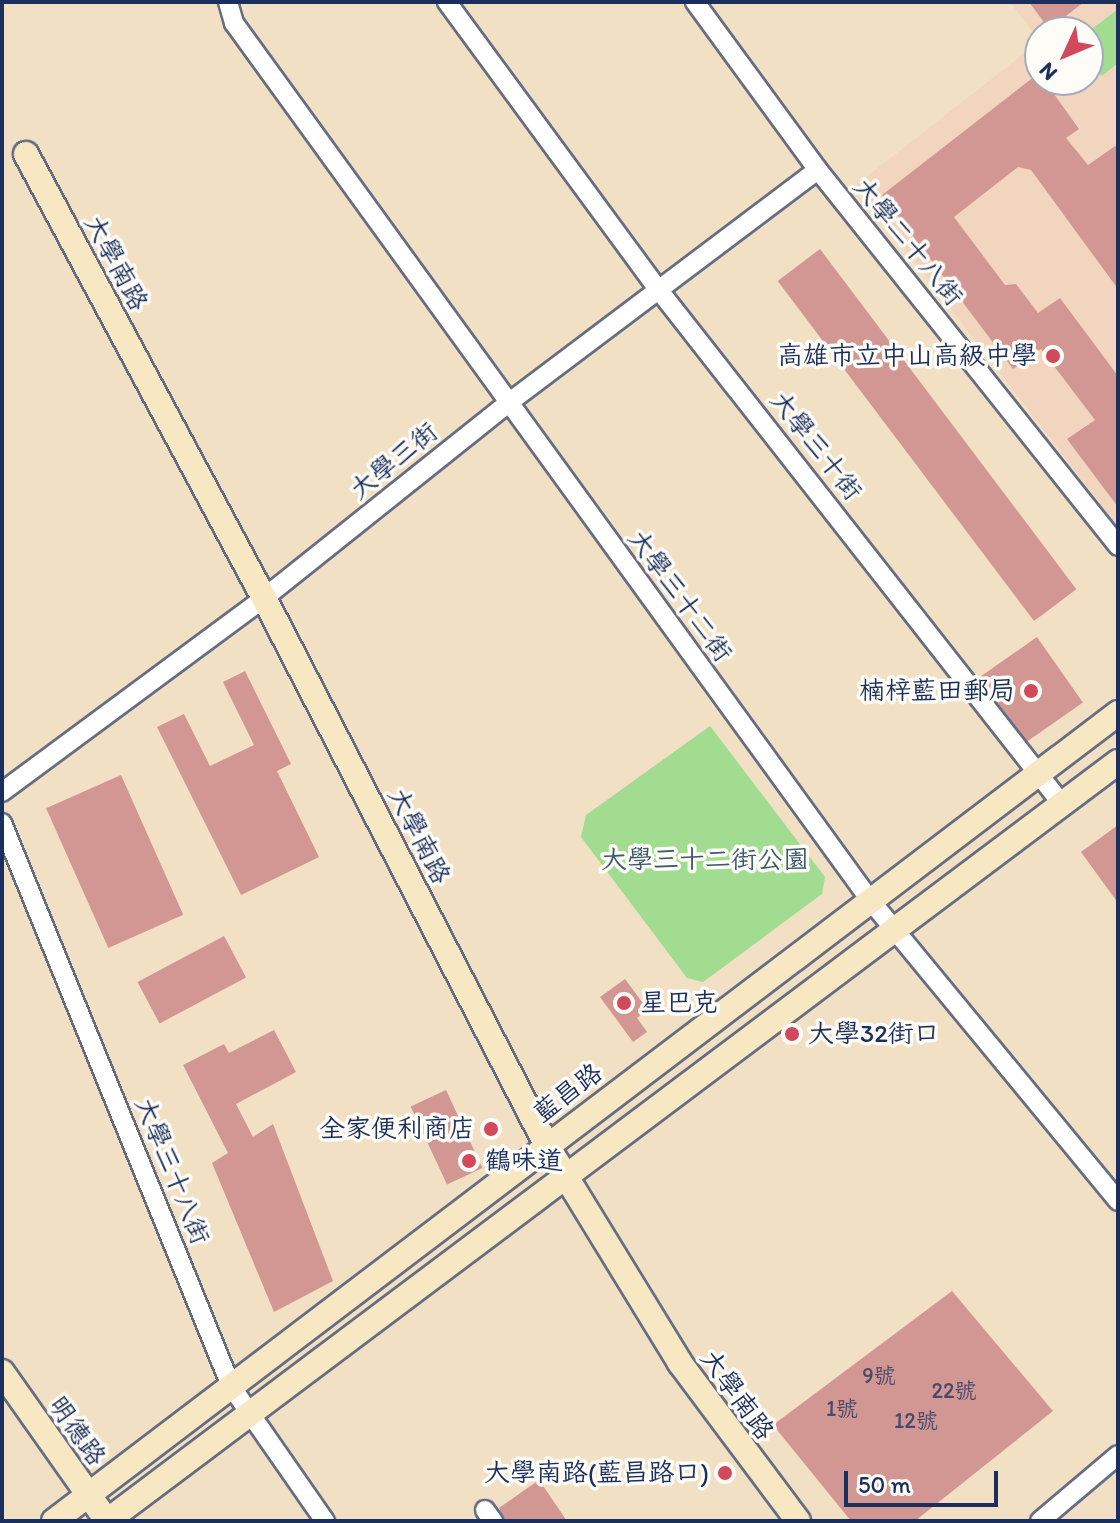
<!DOCTYPE html>
<meta charset="utf-8">
<style>
body{margin:0}
#map{position:relative;width:1120px;height:1523px;overflow:hidden;background:#f1e0c3;font-family:Itim,"LXGW WenKai TC",sans-serif}
div>[style]{position:absolute}
.built>*{inset:0;background:#f2d5be}
.green>*{inset:0;background:#a1dc90}
.building>*{inset:0;background:#d39793;transform-origin:0 0}
.roads{filter:drop-shadow(2px 0 #666d81) drop-shadow(-2px 0 #666d81) drop-shadow(0 2px #666d81) drop-shadow(0 -2px #666d81)}
.street>*{height:18px;margin:-9px;padding:0 9px;transform-origin:9px;border-radius:9px;background:#fff}
.secondary>*{height:24px;margin:-12px;padding:0 12px;transform-origin:12px;border-radius:12px;background:#f7e8c3}
.dots>*{width:22px;height:22px;translate:-50% -50%;box-sizing:border-box;border:4px solid #fdfcf7;border-radius:50%}
span{translate:-50% -50%;white-space:nowrap;text-align:center;line-height:1.15;-webkit-text-stroke:7px #fdfcf7;paint-order:stroke}
.number-label{font-size:22px;color:#49496b}
.number-label span{-webkit-text-stroke-width:0}
.street-label{font-size:26px;color:#1b2f5e}
.poi-label{font-size:26px;color:#1b2f5e}
.right{translate:-100% -50%;text-align:right}
.left{translate:0 -50%;text-align:left}
.park-label{font-size:26px;color:#3c5a6a}
.frame{position:absolute;inset:0;border:4px solid #1b2f5e;pointer-events:none}
.north{position:absolute;left:1024px;top:16px;width:80px;height:80px;box-sizing:border-box;background:#fdfcf7;border:2px solid #a3aaba;border-radius:50%;rotate:226deg;font-size:22px;font-weight:700;line-height:32px;text-align:center;color:#1b2f5e}
.north::after{content:'';display:block;margin:auto;width:28px;height:36px;background:#d1495b;clip-path:polygon(50% 0,100% 100%,50% 72%,0 100%)}
.scale{position:absolute;left:844px;top:1471px;width:154px;height:36px;box-sizing:border-box;border:4px solid #1b2f5e;border-top:0;padding-left:10px;font-size:24px;line-height:28px;white-space:nowrap;color:#1b2f5e;-webkit-text-stroke:6px #fdfcf7;paint-order:stroke}
</style>
<div id="map">
<div class="built">
<div style="clip-path:polygon(1010px 2px,1118px 2px,1118px 527px,856px 185px,1040px 41px,1040px 80px,1088px 80px,1088px 32px,1040px 32px,1040px 41px)"></div>
</div>
<div class="green">
<div style="clip-path:polygon(1118px 9px,1118px 63px,1102px 76px,1088px 57px,1088px 32px)"></div>
<div style="clip-path:polygon(710px 726px,825px 877px,822px 894px,703px 982px,687px 978px,581px 837px,586px 815px)"></div>
</div>
<div class="building">
<div style="clip-path:polygon(1029px 2px,1084px 2px,1049px 29px)"></div>
<div style="clip-path:polygon(1039px 73px,1079px 129px,1066px 138px,1088px 165px,1118px 144px,1118px 289px,1031px 170px,1018px 167px,954px 217px,1005px 285px,1016px 284px,1038px 313px,1060px 298px,1118px 376px,1118px 507px,1067px 439px,1095px 420px,1041px 349px,1013px 369px,882px 195px)"></div>
<div style="left:820px;top:249px;width:426px;height:53px;rotate:53deg"></div>
<div style="left:1037px;top:637px;width:80px;height:72px;rotate:55deg"></div>
<div style="clip-path:polygon(245px 671px,291px 764px,277px 771px,319px 857px,241px 895px,157px 727px,184px 714px,210px 766px,254px 745px,223px 682px)"></div>
<div style="left:121px;top:775px;width:153px;height:82px;rotate:66deg"></div>
<div style="clip-path:polygon(1118px 825px,1118px 903px,1081px 852px)"></div>
<div style="left:224px;top:936px;width:47px;height:98px;rotate:62deg"></div>
<div style="clip-path:polygon(625px 979px,648px 1010px,637px 1018px,647px 1032px,633px 1042px,600px 997px)"></div>
<div style="clip-path:polygon(274px 1030px,296px 1072px,236px 1104px,253px 1137px,273px 1124px,333px 1281px,274px 1312px,212px 1163px,228px 1153px,183px 1065px,224px 1044px,229px 1053px)"></div>
<div style="left:446px;top:1090px;width:86px;height:39px;rotate:65deg"></div>
<div style="clip-path:polygon(952px 1291px,1053px 1411px,915px 1521px,851px 1521px,773px 1425px)"></div>
<div style="clip-path:polygon(539px 1480px,567px 1521px,505px 1521px,499px 1508px)"></div>
</div>
<div class="roads">
<div class="street">
<div style="left:228px;top:2px;width:22px;rotate:74deg"></div>
<div style="left:234px;top:23px;width:1083px;rotate:54.05deg"></div>
<div style="left:870px;top:900px;width:390px;rotate:50.5deg"></div>
<div style="left:447px;top:2px;width:356px;rotate:53.7deg"></div>
<div style="left:658px;top:289px;width:655px;rotate:51.89deg"></div>
<div style="left:695px;top:2px;width:208px;rotate:53.8deg"></div>
<div style="left:818px;top:170px;width:481px;rotate:51.4deg"></div>
<div style="left:2px;top:792px;width:326px;rotate:-36.5deg"></div>
<div style="left:264px;top:598px;width:311px;rotate:-38.6deg"></div>
<div style="left:507px;top:404px;width:389px;rotate:-37deg"></div>
<div style="left:2px;top:823px;width:608px;rotate:67.87deg"></div>
<div style="left:231px;top:1386px;width:165px;rotate:55.2deg"></div>
<div style="left:485px;top:1510px;width:14px;rotate:54deg"></div>
<div style="left:1040px;top:1521px;width:102px;rotate:-40.2deg"></div>
</div>
<div class="secondary">
<div style="left:26px;top:154px;width:504px;rotate:61.81deg"></div>
<div style="left:264px;top:598px;width:615px;rotate:62.68deg"></div>
<div style="left:546px;top:1144px;width:257px;rotate:58.5deg"></div>
<div style="left:680px;top:1363px;width:197px;rotate:53.2deg"></div>
<div style="left:2px;top:1372px;width:182px;rotate:54.8deg"></div>
<div style="left:107px;top:1521px;width:1264px;rotate:-36.9deg"></div>
<div style="left:54px;top:1521px;width:1336px;rotate:-37.21deg"></div>
</div>
</div>
<div class="dots">
<div style="left:1053px;top:356px;background:#d1495b"></div>
<div style="left:1031px;top:691px;background:#d1495b"></div>
<div style="left:624px;top:1003px;background:#d1495b"></div>
<div style="left:792px;top:1034px;background:#d1495b"></div>
<div style="left:491px;top:1129px;background:#d1495b"></div>
<div style="left:469px;top:1161px;background:#d1495b"></div>
<div style="left:725px;top:1473px;background:#d1495b"></div>
</div>
<div class="number-label">
<span style="left:879px;top:1376px">9號</span>
<span style="left:954px;top:1391px">22號</span>
<span style="left:842px;top:1409px">1號</span>
<span style="left:916px;top:1421px">12號</span>
</div>
<div class="street-label">
<span style="left:908px;top:242px;rotate:51deg">大學二十八街</span>
<span style="left:116px;top:263px;rotate:62deg">大學南路</span>
<span style="left:816px;top:446px;rotate:52deg">大學三十街</span>
<span style="left:394px;top:461px;rotate:-39deg">大學三街</span>
<span style="left:680px;top:596px;rotate:54deg">大學三十二街</span>
<span style="left:419px;top:836px;rotate:63deg">大學南路</span>
<span style="left:568px;top:1093px;rotate:-37deg">藍昌路</span>
<span style="left:172px;top:1171px;rotate:68deg">大學三十八街</span>
<span style="left:737px;top:1395px;rotate:54deg">大學南路</span>
<span style="left:77px;top:1431px;rotate:55deg">明德路</span>
</div>
<div class="poi-label">
<span class="right" style="left:1037px;top:356px">高雄市立中山高級中學</span>
<span class="right" style="left:1015px;top:691px">楠梓藍田郵局</span>
<span class="left" style="left:640px;top:1003px">星巴克</span>
<span class="left" style="left:808px;top:1034px">大學32街口</span>
<span class="right" style="left:475px;top:1129px">全家便利商店</span>
<span class="left" style="left:485px;top:1161px">鶴味道</span>
<span class="right" style="left:709px;top:1473px">大學南路(藍昌路口)</span>
</div>
<div class="park-label">
<span style="left:705px;top:860px">大學三十二街公園</span>
</div>
<div class="frame"></div>
<div class="north">N</div>
<div class="scale">50 m</div>
</div>
